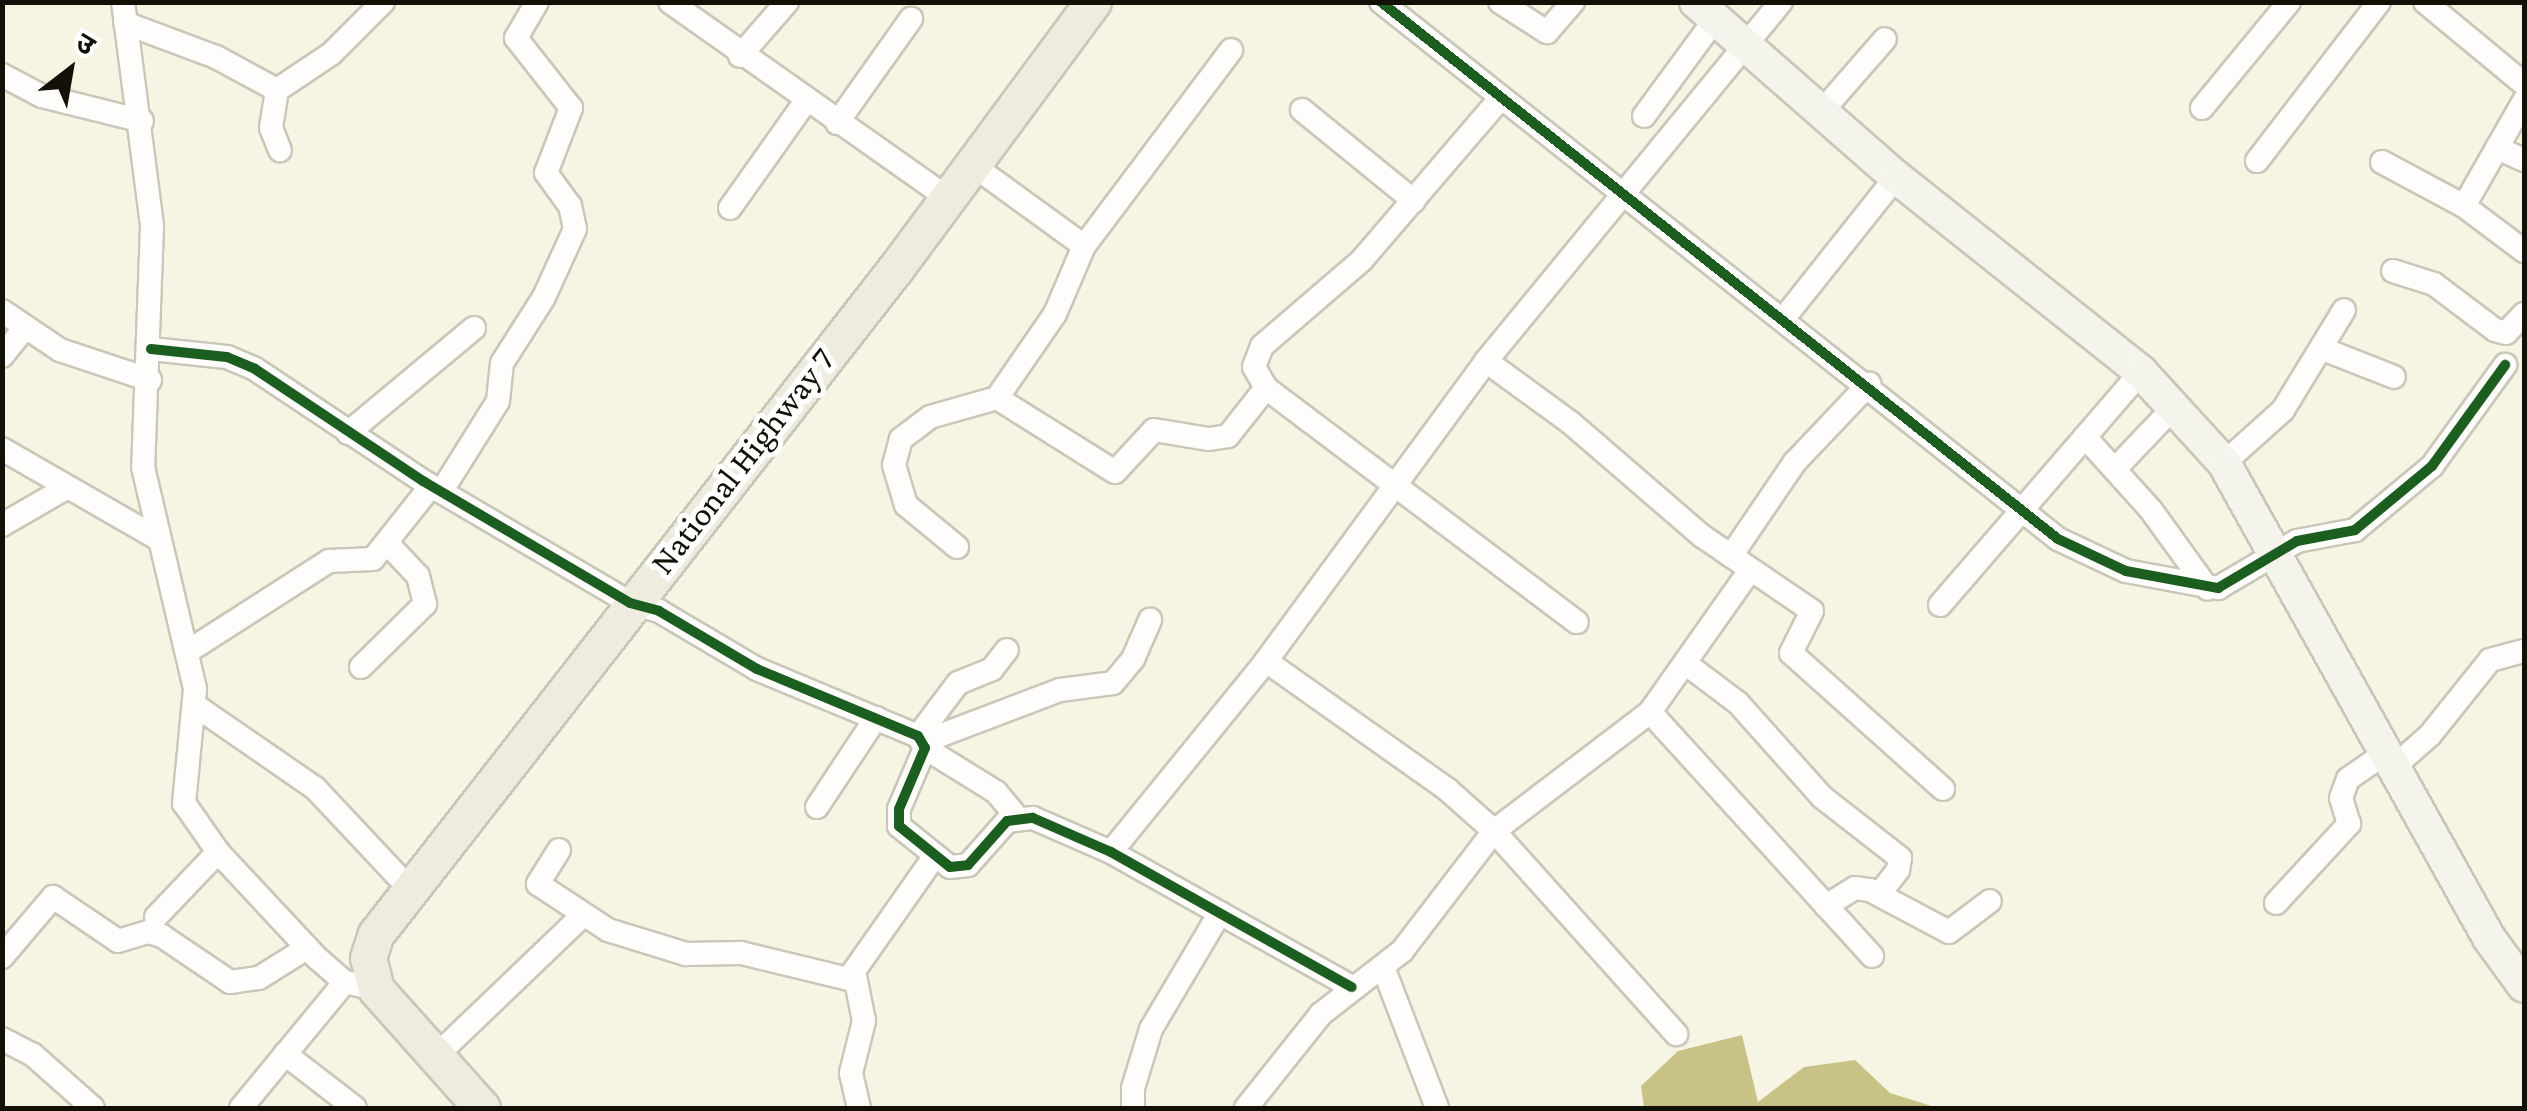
<!DOCTYPE html>
<meta charset="utf-8">
<style>
body{margin:0}
#map{position:relative;width:2527px;height:1111px;overflow:hidden;background:#f6f4e2;font-family:"Crimson Pro","Noto Sans Devanagari",serif}
div>[style]{position:absolute}
.water>*{inset:0;background:#c9c287}
.roads{filter:drop-shadow(2px 0 #c9c7b9) drop-shadow(-2px 0 #c9c7b9) drop-shadow(0 2px #c9c7b9) drop-shadow(0 -2px #c9c7b9)}
.minor>*{height:22px;margin:-11px;padding:0 11px;transform-origin:11px;border-radius:11px;background:#fefdfb}
.secondary>*{height:32px;margin:-16px;padding:0 16px;transform-origin:16px;border-radius:16px;background:#f5f4ec}
.primary>*{height:35px;margin:-17.5px;padding:0 17.5px;transform-origin:17.5px;border-radius:17.5px;background:#eeecde}
.cycleway>*{height:10px;margin:-5px;padding:0 5px;transform-origin:5px;border-radius:5px;background:#1b5e20}
span{translate:-50% -50%;white-space:nowrap;text-align:center;line-height:1.15;-webkit-text-stroke:10px #fff;paint-order:stroke}
.street-label{font-size:35px;color:#131107}
.frame{position:absolute;inset:0;border:5px solid #131107;pointer-events:none}
.north{position:absolute;left:20px;top:20px;width:100px;height:100px;-webkit-text-stroke:8px #fff;paint-order:stroke;rotate:31deg;font-size:28px;font-weight:700;line-height:40px;text-align:center;color:#131107}
.north::after{content:'';display:block;margin:auto;width:35px;height:45px;background:#131107;clip-path:polygon(50% 0,100% 100%,50% 72%,0 100%)}
</style>
<div id="map">
<div class="water">
<div style="clip-path:polygon(1742px 1035px,1758px 1102px,1804px 1067px,1855px 1060px,1890px 1093px,1938px 1108px,1644px 1108px,1641px 1086px,1678px 1051px)"></div>
</div>
<div class="roads">
<div class="minor">
<div style="left:123px;top:2px;width:226px;rotate:82.6deg"></div>
<div style="left:152px;top:226px;width:241px;rotate:92.1deg"></div>
<div style="left:143px;top:467px;width:228px;rotate:76.8deg"></div>
<div style="left:195px;top:689px;width:115px;rotate:95.5deg"></div>
<div style="left:184px;top:803px;width:60px;rotate:55.2deg"></div>
<div style="left:218px;top:852px;width:145px;rotate:47deg"></div>
<div style="left:317px;top:958px;width:37px;rotate:41deg"></div>
<div style="left:345px;top:982px;width:32px;rotate:13deg"></div>
<div style="left:670px;top:2px;width:342px;rotate:35.2deg"></div>
<div style="left:1381px;top:2px;width:864px;rotate:38.42deg"></div>
<div style="left:2058px;top:539px;width:75px;rotate:25.2deg"></div>
<div style="left:2126px;top:571px;width:94px;rotate:10.5deg"></div>
<div style="left:2218px;top:588px;width:92px;rotate:-30.7deg"></div>
<div style="left:2297px;top:541px;width:59px;rotate:-10.7deg"></div>
<div style="left:2355px;top:530px;width:100px;rotate:-39.7deg"></div>
<div style="left:2432px;top:466px;width:125px;rotate:-54.1deg"></div>
<div style="left:1500px;top:2px;width:56px;rotate:32.6deg"></div>
<div style="left:1547px;top:32px;width:40px;rotate:-49deg"></div>
<div style="left:2425px;top:2px;width:129px;rotate:39.6deg"></div>
<div style="left:125px;top:23px;width:97px;rotate:20.5deg"></div>
<div style="left:216px;top:57px;width:69px;rotate:28.4deg"></div>
<div style="left:277px;top:90px;width:38px;rotate:99deg"></div>
<div style="left:271px;top:128px;width:24px;rotate:68deg"></div>
<div style="left:740px;top:56px;width:72px;rotate:-49deg"></div>
<div style="left:2px;top:75px;width:45px;rotate:27.7deg"></div>
<div style="left:42px;top:96px;width:103px;rotate:14deg"></div>
<div style="left:277px;top:90px;width:65px;rotate:-33.7deg"></div>
<div style="left:331px;top:54px;width:74px;rotate:-45deg"></div>
<div style="left:1499px;top:100px;width:211px;rotate:130.6deg"></div>
<div style="left:1362px;top:260px;width:132px;rotate:139.3deg"></div>
<div style="left:1262px;top:346px;width:22px;rotate:111deg"></div>
<div style="left:1254px;top:367px;width:24px;rotate:60deg"></div>
<div style="left:1266px;top:388px;width:389px;rotate:37deg"></div>
<div style="left:2202px;top:108px;width:137px;rotate:-50.6deg"></div>
<div style="left:1302px;top:110px;width:144px;rotate:39.1deg"></div>
<div style="left:1823px;top:110px;width:94px;rotate:-48.9deg"></div>
<div style="left:1644px;top:116px;width:122px;rotate:-53.7deg"></div>
<div style="left:837px;top:123px;width:128px;rotate:-54.6deg"></div>
<div style="left:2497px;top:148px;width:30px;rotate:24deg"></div>
<div style="left:2257px;top:161px;width:200px;rotate:-52.5deg"></div>
<div style="left:2382px;top:162px;width:93px;rotate:28.2deg"></div>
<div style="left:2464px;top:206px;width:121px;rotate:-60.3deg"></div>
<div style="left:974px;top:166px;width:136px;rotate:36deg"></div>
<div style="left:2464px;top:206px;width:75px;rotate:36.9deg"></div>
<div style="left:730px;top:208px;width:131px;rotate:-54.6deg"></div>
<div style="left:2393px;top:271px;width:43px;rotate:17.6deg"></div>
<div style="left:2434px;top:284px;width:76px;rotate:37deg"></div>
<div style="left:2495px;top:330px;width:11px;rotate:15deg"></div>
<div style="left:2506px;top:333px;width:26px;rotate:-47deg"></div>
<div style="left:2px;top:311px;width:70px;rotate:33.9deg"></div>
<div style="left:60px;top:350px;width:95px;rotate:18.4deg"></div>
<div style="left:1784px;top:318px;width:180px;rotate:-51.5deg"></div>
<div style="left:151px;top:349px;width:76px;rotate:6deg"></div>
<div style="left:227px;top:357px;width:30px;rotate:23deg"></div>
<div style="left:255px;top:369px;width:202px;rotate:33.7deg"></div>
<div style="left:423px;top:481px;width:240px;rotate:30.5deg"></div>
<div style="left:630px;top:603px;width:30px;rotate:15deg"></div>
<div style="left:659px;top:611px;width:114px;rotate:30.6deg"></div>
<div style="left:757px;top:669px;width:174px;rotate:22.6deg"></div>
<div style="left:918px;top:736px;width:14px;rotate:60deg"></div>
<div style="left:925px;top:748px;width:66px;rotate:113.1deg"></div>
<div style="left:899px;top:809px;width:17px;rotate:90deg"></div>
<div style="left:899px;top:826px;width:65px;rotate:38.8deg"></div>
<div style="left:950px;top:867px;width:18px;rotate:-6deg"></div>
<div style="left:968px;top:865px;width:59px;rotate:-48.4deg"></div>
<div style="left:1007px;top:821px;width:26px;rotate:-7deg"></div>
<div style="left:1033px;top:818px;width:85px;rotate:23.6deg"></div>
<div style="left:1111px;top:852px;width:276px;rotate:29.3deg"></div>
<div style="left:2323px;top:349px;width:76px;rotate:21.5deg"></div>
<div style="left:2px;top:356px;width:33px;rotate:-51deg"></div>
<div style="left:1486px;top:361px;width:105px;rotate:36.1deg"></div>
<div style="left:1571px;top:423px;width:173px;rotate:40.8deg"></div>
<div style="left:1702px;top:536px;width:133px;rotate:34.3deg"></div>
<div style="left:1812px;top:611px;width:47px;rotate:116.6deg"></div>
<div style="left:1791px;top:653px;width:204px;rotate:41.8deg"></div>
<div style="left:2141px;top:372px;width:86px;rotate:130.7deg"></div>
<div style="left:2085px;top:437px;width:98px;rotate:47.9deg"></div>
<div style="left:2151px;top:510px;width:97px;rotate:54.2deg"></div>
<div style="left:997px;top:398px;width:139px;rotate:32.1deg"></div>
<div style="left:1115px;top:472px;width:57px;rotate:-47.1deg"></div>
<div style="left:1154px;top:430px;width:56px;rotate:9.3deg"></div>
<div style="left:1209px;top:439px;width:19px;rotate:-9deg"></div>
<div style="left:1228px;top:436px;width:61px;rotate:-51.6deg"></div>
<div style="left:348px;top:433px;width:164px;rotate:-39.8deg"></div>
<div style="left:2px;top:449px;width:179px;rotate:29.9deg"></div>
<div style="left:2224px;top:463px;width:79px;rotate:-41.9deg"></div>
<div style="left:2283px;top:410px;width:117px;rotate:-58.6deg"></div>
<div style="left:2115px;top:469px;width:86px;rotate:-46.4deg"></div>
<div style="left:441px;top:492px;width:107px;rotate:-57.9deg"></div>
<div style="left:498px;top:401px;width:38px;rotate:-84deg"></div>
<div style="left:502px;top:363px;width:78px;rotate:-57.5deg"></div>
<div style="left:544px;top:297px;width:75px;rotate:-65.5deg"></div>
<div style="left:575px;top:229px;width:24px;rotate:-102deg"></div>
<div style="left:570px;top:206px;width:41px;rotate:-126deg"></div>
<div style="left:546px;top:173px;width:70px;rotate:-69deg"></div>
<div style="left:571px;top:108px;width:89px;rotate:-128.2deg"></div>
<div style="left:516px;top:38px;width:42px;rotate:-59.7deg"></div>
<div style="left:2px;top:525px;width:74px;rotate:-30deg"></div>
<div style="left:957px;top:547px;width:66px;rotate:-140.5deg"></div>
<div style="left:906px;top:505px;width:42px;rotate:-106.7deg"></div>
<div style="left:894px;top:465px;width:27px;rotate:-75deg"></div>
<div style="left:901px;top:439px;width:36px;rotate:-37deg"></div>
<div style="left:930px;top:417px;width:70px;rotate:-15.8deg"></div>
<div style="left:997px;top:398px;width:102px;rotate:-55.4deg"></div>
<div style="left:1055px;top:314px;width:74px;rotate:-66.9deg"></div>
<div style="left:1084px;top:246px;width:245px;rotate:-53.1deg"></div>
<div style="left:1731px;top:556px;width:114px;rotate:-55.8deg"></div>
<div style="left:1795px;top:462px;width:108px;rotate:-46.5deg"></div>
<div style="left:1940px;top:605px;width:222px;rotate:-49.2deg"></div>
<div style="left:187px;top:652px;width:169px;rotate:-32.7deg"></div>
<div style="left:329px;top:561px;width:44px;rotate:-2.6deg"></div>
<div style="left:373px;top:559px;width:93px;rotate:-51.5deg"></div>
<div style="left:1266px;top:661px;width:223px;rotate:35.3deg"></div>
<div style="left:1448px;top:790px;width:62px;rotate:41.7deg"></div>
<div style="left:1494px;top:831px;width:273px;rotate:48.1deg"></div>
<div style="left:1685px;top:663px;width:66px;rotate:37deg"></div>
<div style="left:1738px;top:703px;width:126px;rotate:48.2deg"></div>
<div style="left:1822px;top:797px;width:99px;rotate:38deg"></div>
<div style="left:1900px;top:858px;width:12px;rotate:99deg"></div>
<div style="left:1898px;top:870px;width:31px;rotate:128deg"></div>
<div style="left:361px;top:667px;width:90px;rotate:-44.5deg"></div>
<div style="left:425px;top:604px;width:29px;rotate:-104deg"></div>
<div style="left:418px;top:576px;width:44px;rotate:-133.2deg"></div>
<div style="left:196px;top:706px;width:145px;rotate:34.6deg"></div>
<div style="left:315px;top:788px;width:136px;rotate:46.8deg"></div>
<div style="left:1650px;top:712px;width:330px;rotate:47.7deg"></div>
<div style="left:918px;top:736px;width:66px;rotate:-53deg"></div>
<div style="left:958px;top:683px;width:37px;rotate:-22deg"></div>
<div style="left:992px;top:669px;width:24px;rotate:-52deg"></div>
<div style="left:923px;top:742px;width:147px;rotate:-20.8deg"></div>
<div style="left:1060px;top:690px;width:53px;rotate:-7.5deg"></div>
<div style="left:1113px;top:683px;width:31px;rotate:-50deg"></div>
<div style="left:1133px;top:659px;width:43px;rotate:-66.4deg"></div>
<div style="left:925px;top:748px;width:84px;rotate:31.8deg"></div>
<div style="left:996px;top:792px;width:31px;rotate:50deg"></div>
<div style="left:2396px;top:765px;width:45px;rotate:-41.4deg"></div>
<div style="left:2430px;top:735px;width:96px;rotate:-51.3deg"></div>
<div style="left:2490px;top:660px;width:35px;rotate:-15deg"></div>
<div style="left:817px;top:807px;width:107px;rotate:-56.5deg"></div>
<div style="left:559px;top:850px;width:40px;rotate:122deg"></div>
<div style="left:538px;top:884px;width:84px;rotate:33.3deg"></div>
<div style="left:608px;top:930px;width:82px;rotate:17.1deg"></div>
<div style="left:686px;top:954px;width:55px;rotate:-1deg"></div>
<div style="left:741px;top:953px;width:115px;rotate:13.6deg"></div>
<div style="left:1111px;top:852px;width:246px;rotate:-50.9deg"></div>
<div style="left:1266px;top:661px;width:372px;rotate:-53.7deg"></div>
<div style="left:1486px;top:361px;width:465px;rotate:-50.6deg"></div>
<div style="left:2276px;top:903px;width:108px;rotate:-47.3deg"></div>
<div style="left:2349px;top:824px;width:27px;rotate:-107deg"></div>
<div style="left:2341px;top:798px;width:20px;rotate:-70deg"></div>
<div style="left:2348px;top:779px;width:49px;rotate:-35deg"></div>
<div style="left:1826px;top:906px;width:34px;rotate:-32deg"></div>
<div style="left:1855px;top:888px;width:15px;rotate:8deg"></div>
<div style="left:1870px;top:890px;width:89px;rotate:28deg"></div>
<div style="left:1949px;top:932px;width:51px;rotate:-37.1deg"></div>
<div style="left:156px;top:917px;width:90px;rotate:-46.4deg"></div>
<div style="left:2px;top:957px;width:79px;rotate:-49.6deg"></div>
<div style="left:53px;top:897px;width:78px;rotate:34.1deg"></div>
<div style="left:118px;top:941px;width:31px;rotate:-17deg"></div>
<div style="left:148px;top:932px;width:15px;rotate:16deg"></div>
<div style="left:162px;top:936px;width:82px;rotate:34.1deg"></div>
<div style="left:230px;top:982px;width:29px;rotate:-8deg"></div>
<div style="left:259px;top:978px;width:57px;rotate:-32deg"></div>
<div style="left:1383px;top:967px;width:151px;rotate:69deg"></div>
<div style="left:2px;top:1039px;width:34px;rotate:27deg"></div>
<div style="left:32px;top:1054px;width:81px;rotate:41.5deg"></div>
<div style="left:285px;top:1054px;width:88px;rotate:37.6deg"></div>
<div style="left:436px;top:1056px;width:202px;rotate:-43.8deg"></div>
<div style="left:241px;top:1108px;width:163px;rotate:-50.5deg"></div>
<div style="left:859px;top:1108px;width:36px;rotate:-103deg"></div>
<div style="left:851px;top:1073px;width:54px;rotate:-76deg"></div>
<div style="left:864px;top:1021px;width:51px;rotate:-101.3deg"></div>
<div style="left:854px;top:971px;width:139px;rotate:-54.9deg"></div>
<div style="left:1133px;top:1108px;width:20px;rotate:-90deg"></div>
<div style="left:1133px;top:1088px;width:62px;rotate:-73deg"></div>
<div style="left:1151px;top:1029px;width:135px;rotate:-59.3deg"></div>
<div style="left:1246px;top:1108px;width:120px;rotate:-51.4deg"></div>
<div style="left:1321px;top:1014px;width:103px;rotate:-37.9deg"></div>
<div style="left:1402px;top:951px;width:151px;rotate:-52.5deg"></div>
<div style="left:1494px;top:831px;width:196px;rotate:-37.3deg"></div>
<div style="left:1650px;top:712px;width:174px;rotate:-54.8deg"></div>
</div>
<div class="secondary">
<div style="left:1696px;top:2px;width:266px;rotate:41.2deg"></div>
<div style="left:1896px;top:177px;width:313px;rotate:38.5deg"></div>
<div style="left:2141px;top:372px;width:123px;rotate:47.6deg"></div>
<div style="left:2224px;top:463px;width:544px;rotate:60.84deg"></div>
<div style="left:2489px;top:938px;width:59px;rotate:53.9deg"></div>
</div>
<div class="primary">
<div style="left:482px;top:1108px;width:159px;rotate:-131.7deg"></div>
<div style="left:376px;top:989px;width:32px;rotate:-104deg"></div>
<div style="left:368px;top:958px;width:25px;rotate:-72deg"></div>
<div style="left:376px;top:934px;width:845px;rotate:-52.02deg"></div>
<div style="left:896px;top:268px;width:331px;rotate:-53.5deg"></div>
</div>
</div>
<div class="cycleway">
<div style="left:1381px;top:2px;width:864px;rotate:38.42deg"></div>
<div style="left:2058px;top:539px;width:75px;rotate:25.2deg"></div>
<div style="left:2126px;top:571px;width:94px;rotate:10.5deg"></div>
<div style="left:2218px;top:588px;width:92px;rotate:-30.7deg"></div>
<div style="left:2297px;top:541px;width:59px;rotate:-10.7deg"></div>
<div style="left:2355px;top:530px;width:100px;rotate:-39.7deg"></div>
<div style="left:2432px;top:466px;width:125px;rotate:-54.1deg"></div>
<div style="left:151px;top:349px;width:76px;rotate:6deg"></div>
<div style="left:227px;top:357px;width:30px;rotate:23deg"></div>
<div style="left:255px;top:369px;width:202px;rotate:33.7deg"></div>
<div style="left:423px;top:481px;width:240px;rotate:30.5deg"></div>
<div style="left:630px;top:603px;width:30px;rotate:15deg"></div>
<div style="left:659px;top:611px;width:114px;rotate:30.6deg"></div>
<div style="left:757px;top:669px;width:174px;rotate:22.6deg"></div>
<div style="left:918px;top:736px;width:14px;rotate:60deg"></div>
<div style="left:925px;top:748px;width:66px;rotate:113.1deg"></div>
<div style="left:899px;top:809px;width:17px;rotate:90deg"></div>
<div style="left:899px;top:826px;width:65px;rotate:38.8deg"></div>
<div style="left:950px;top:867px;width:18px;rotate:-6deg"></div>
<div style="left:968px;top:865px;width:59px;rotate:-48.4deg"></div>
<div style="left:1007px;top:821px;width:26px;rotate:-7deg"></div>
<div style="left:1033px;top:818px;width:85px;rotate:23.6deg"></div>
<div style="left:1111px;top:852px;width:276px;rotate:29.3deg"></div>
</div>
<div class="street-label">
<span style="left:743px;top:461px;rotate:-52deg">National Highway 7</span>
</div>
<div class="frame"></div>
<div class="north">उ</div>
</div>
